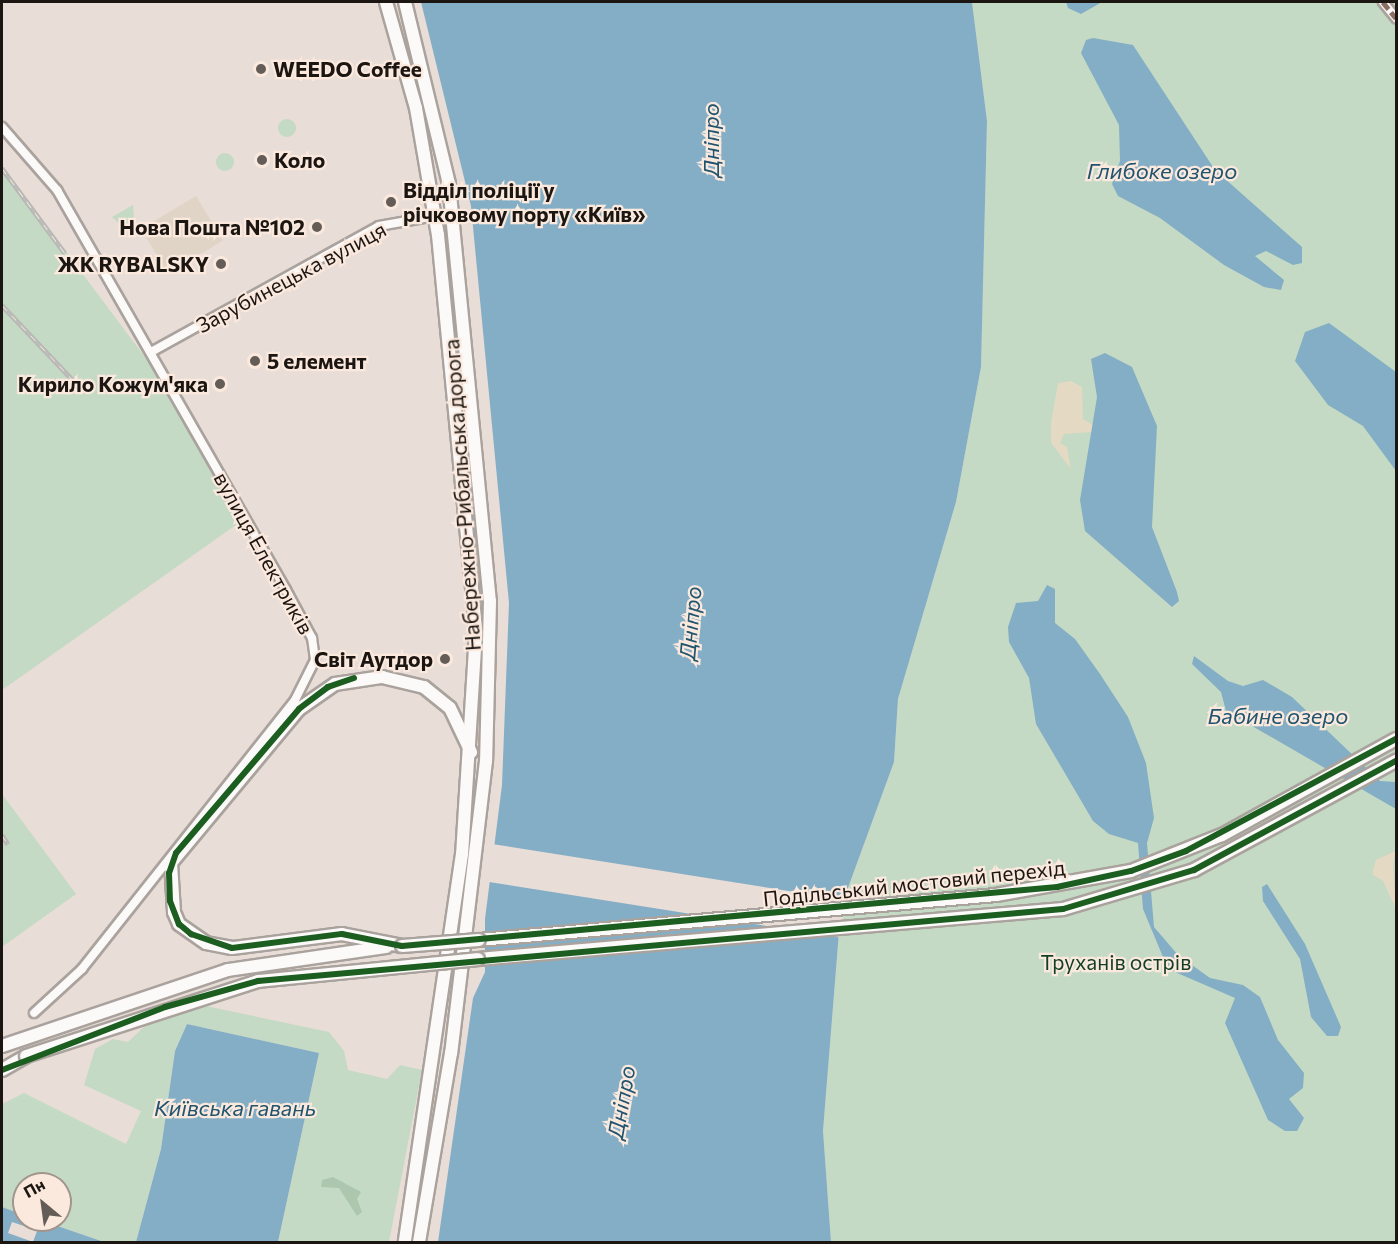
<!DOCTYPE html>
<meta charset="utf-8">
<style>
body{margin:0}
#map{position:relative;width:1398px;height:1244px;overflow:hidden;background:#e8ddd7;font-family:Commissioner,sans-serif}
div>[style]{position:absolute}
.education>*{inset:0;background:#e0d4c6;transform-origin:0 0}
.green>*{inset:0;background:#c4dac4}
.round{border-radius:50%}
.forest>*{inset:0;background:#acc7ae}
.sand>*{inset:0;background:#e4d9c2}
.water>*{inset:0;background:#84aec5}
.pier>*{inset:0;background:#e8ddd7;transform-origin:0 0}
.roads{filter:drop-shadow(2px 0 #aaa29d) drop-shadow(-2px 0 #aaa29d) drop-shadow(0 2px #aaa29d) drop-shadow(0 -2px #aaa29d)}
.street>*{height:8px;margin:-4px;padding:0 4px;transform-origin:4px;border-radius:4px;background:#fcfaf9}
.secondary>*{height:12px;margin:-6px;padding:0 6px;transform-origin:6px;border-radius:6px;background:#fcfaf9}
.rail>*{height:4.5px;margin-top:-2.25px;transform-origin:0;background:repeating-linear-gradient(90deg,#fbe9de 0 7px,#bab8b6 0 14px);box-sizing:border-box;border-block:2px solid #bab8b6}
.bridges{filter:drop-shadow(2px 0 #aaa29d) drop-shadow(-2px 0 #aaa29d) drop-shadow(0 2px #aaa29d) drop-shadow(0 -2px #aaa29d)}
.secondary-bridge>*{height:12px;margin:-6px;padding:0 6px;transform-origin:6px;border-radius:6px;background:#fcfaf9}
.quiet>*{height:4.5px;margin-top:-2.25px;transform-origin:0;background:repeating-linear-gradient(90deg,#8d6e63 0 9px,transparent 0 13.5px)}
.cycleway>*{height:6px;margin:-3px;padding:0 3px;transform-origin:3px;border-radius:3px;background:#1b5e20}
.dots>*{width:16px;height:16px;translate:-50% -50%;box-sizing:border-box;border:3px solid #fbe9de;border-radius:50%}
span{translate:-50% -50%;white-space:nowrap;text-align:center;line-height:1.15;-webkit-text-stroke:4.5px #fbe9de;paint-order:stroke}
.poi-label{font-size:21px;color:#1c1612;font-weight:700}
.left{translate:0 -50%;text-align:left}
.right{translate:-100% -50%;text-align:right}
.street-label{font-size:21px;color:#1c1612}
.park-label{font-size:21px;color:#123f24}
.water-label{font-size:22px;color:#21556f;font-style:italic}
.frame{position:absolute;inset:0;border:3px solid #1c1612;pointer-events:none}
.north{position:absolute;left:12px;top:1172px;width:60px;height:60px;box-sizing:border-box;background:#fbe9de;border:2px solid #a2958c;border-radius:50%;rotate:331deg;font-size:16px;font-weight:700;line-height:24px;text-align:center;color:#1c1612}
.north::after{content:'';display:block;margin:auto;width:21px;height:27px;background:#635c57;clip-path:polygon(50% 0,100% 100%,50% 72%,0 100%)}
</style>
<div id="map">
<div class="education">
<div style="left:196px;top:196px;width:52px;height:64px;rotate:59deg"></div>
</div>
<div class="green">
<div style="clip-path:polygon(972px 2px,1396px 2px,1396px 1242px,831px 1242px,823px 1131px,841px 907px,894px 762px,898px 699px,956px 502px,981px 367px,987px 121px)"></div>
<div class="round" style="left:278px;top:119px;width:18px;height:18px"></div>
<div class="round" style="left:216px;top:153px;width:18px;height:18px"></div>
<div style="clip-path:polygon(2px 166px,150px 364px,243px 520px,2px 690px)"></div>
<div style="clip-path:polygon(133px 205px,134px 221px,123px 227px,112px 217px)"></div>
<div style="clip-path:polygon(2px 794px,76px 894px,2px 947px)"></div>
<div style="clip-path:polygon(201px 1005px,329px 1032px,344px 1051px,348px 1070px,387px 1079px,400px 1065px,422px 1070px,389px 1242px,278px 1242px,319px 1053px,187px 1024px,175px 1051px,161px 1149px,136px 1242px,104px 1242px,40px 1220px,60px 1220px,60px 1184px,24px 1184px,24px 1215px,2px 1207px,2px 1104px,24px 1093px,126px 1144px,141px 1111px,84px 1085px,95px 1049px,113px 1039px,128px 1042px,148px 1023px)"></div>
</div>
<div class="forest">
<div style="clip-path:polygon(333px 1177px,361px 1192px,357px 1199px,362px 1212px,357px 1216px,339px 1188px,321px 1187px,322px 1180px)"></div>
</div>
<div class="sand">
<div style="clip-path:polygon(1071px 381px,1082px 387px,1083px 419px,1095px 426px,1093px 432px,1064px 434px,1060px 443px,1067px 447px,1071px 469px,1051px 443px,1051px 423px,1058px 383px)"></div>
<div style="clip-path:polygon(1395px 851px,1393px 867px,1396px 909px,1383px 881px,1372px 874px,1376px 860px)"></div>
</div>
<div class="water">
<div style="clip-path:polygon(421px 2px,972px 2px,987px 121px,981px 367px,956px 502px,898px 699px,894px 762px,841px 907px,823px 1131px,831px 1242px,438px 1242px,473px 998px,485px 972px,485px 919px,502px 785px,509px 603px,471px 206px)"></div>
<div style="clip-path:polygon(1066px 2px,1102px 2px,1081px 14px,1068px 8px)"></div>
<div style="clip-path:polygon(1093px 38px,1133px 45px,1215px 170px,1302px 247px,1302px 263px,1293px 265px,1266px 251px,1255px 256px,1284px 280px,1281px 290px,1264px 287px,1224px 265px,1160px 218px,1118px 196px,1112px 184px,1120px 161px,1119px 125px,1081px 53px,1086px 40px)"></div>
<div style="clip-path:polygon(1329px 323px,1396px 372px,1396px 471px,1363px 426px,1328px 405px,1295px 361px,1305px 332px)"></div>
<div style="clip-path:polygon(1105px 353px,1132px 367px,1157px 426px,1152px 527px,1177px 592px,1179px 601px,1172px 607px,1085px 531px,1080px 500px,1097px 397px,1091px 359px)"></div>
<div style="clip-path:polygon(1047px 585px,1055px 589px,1055px 623px,1075px 639px,1100px 674px,1128px 717px,1146px 763px,1154px 818px,1147px 843px,1154px 927px,1178px 955px,1210px 978px,1243px 985px,1260px 997px,1278px 1040px,1304px 1073px,1303px 1088px,1289px 1099px,1304px 1118px,1297px 1131px,1285px 1131px,1268px 1120px,1225px 1023px,1235px 998px,1168px 969px,1143px 909px,1138px 843px,1109px 834px,1093px 821px,1036px 724px,1029px 678px,1009px 642px,1008px 627px,1016px 603px,1038px 601px)"></div>
<div style="clip-path:polygon(1194px 656px,1228px 681px,1243px 686px,1263px 680px,1292px 697px,1380px 781px,1396px 782px,1396px 809px,1226px 711px,1221px 692px,1192px 664px)"></div>
<div style="clip-path:polygon(1267px 884px,1305px 944px,1341px 1027px,1338px 1036px,1327px 1036px,1311px 1017px,1300px 959px,1263px 901px,1262px 887px)"></div>
<div style="clip-path:polygon(187px 1024px,319px 1053px,278px 1242px,136px 1242px,161px 1149px,175px 1051px)"></div>
<div style="clip-path:polygon(2px 1207px,24px 1215px,24px 1220px,40px 1220px,104px 1242px,2px 1242px)"></div>
</div>
<div class="pier">
<div style="left:846px;top:900px;width:38px;height:365px;rotate:99deg"></div>
<div style="clip-path:polygon(26px 1220px,26px 1227px,37px 1231px,33px 1242px,8px 1233px,12px 1222px,24px 1226px)"></div>
</div>
<div class="roads">
<div class="street">
<div style="left:1383px;top:2px;width:21px;rotate:51deg"></div>
<div style="left:2px;top:127px;width:84px;rotate:48.9deg"></div>
<div style="left:57px;top:190px;width:461px;rotate:60.2deg"></div>
<div style="left:286px;top:590px;width:55px;rotate:61.6deg"></div>
<div style="left:312px;top:638px;width:22px;rotate:82deg"></div>
<div style="left:315px;top:660px;width:45px;rotate:116.6deg"></div>
<div style="left:295px;top:700px;width:343px;rotate:128.4deg"></div>
<div style="left:82px;top:969px;width:65px;rotate:137.5deg"></div>
<div style="left:151px;top:352px;width:260px;rotate:-28.9deg"></div>
<div style="left:379px;top:226px;width:57px;rotate:-10.1deg"></div>
</div>
<div class="secondary">
<div style="left:386px;top:2px;width:110px;rotate:74.2deg"></div>
<div style="left:416px;top:108px;width:129px;rotate:80.2deg"></div>
<div style="left:438px;top:235px;width:400px;rotate:84.5deg"></div>
<div style="left:476px;top:633px;width:221px;rotate:93.6deg"></div>
<div style="left:462px;top:854px;width:392px;rotate:98.4deg"></div>
<div style="left:405px;top:2px;width:187px;rotate:76.4deg"></div>
<div style="left:449px;top:184px;width:419px;rotate:84.4deg"></div>
<div style="left:490px;top:601px;width:160px;rotate:91.4deg"></div>
<div style="left:486px;top:761px;width:294px;rotate:96.8deg"></div>
<div style="left:451px;top:1053px;width:192px;rotate:99.6deg"></div>
<div style="left:479px;top:940px;width:519px;rotate:-4.97deg"></div>
<div style="left:996px;top:895px;width:137px;rotate:-10.1deg"></div>
<div style="left:1131px;top:871px;width:98px;rotate:-21.6deg"></div>
<div style="left:1222px;top:835px;width:199px;rotate:-28.9deg"></div>
<div style="left:402px;top:946px;width:61px;rotate:-168.7deg"></div>
<div style="left:342px;top:934px;width:111px;rotate:172.7deg"></div>
<div style="left:232px;top:948px;width:26px;rotate:-169deg"></div>
<div style="left:206px;top:943px;width:33px;rotate:-145deg"></div>
<div style="left:179px;top:924px;width:13px;rotate:-113deg"></div>
<div style="left:174px;top:912px;width:49px;rotate:-93.5deg"></div>
<div style="left:171px;top:863px;width:200px;rotate:-50.3deg"></div>
<div style="left:299px;top:709px;width:44px;rotate:-34.8deg"></div>
<div style="left:335px;top:684px;width:48px;rotate:-8.5deg"></div>
<div style="left:382px;top:677px;width:43px;rotate:13.4deg"></div>
<div style="left:424px;top:687px;width:33px;rotate:39deg"></div>
<div style="left:450px;top:708px;width:49px;rotate:64.5deg"></div>
<div style="left:478px;top:959px;width:587px;rotate:-4.89deg"></div>
<div style="left:1063px;top:909px;width:137px;rotate:-16.6deg"></div>
<div style="left:1194px;top:870px;width:230px;rotate:-28.4deg"></div>
<div style="left:2px;top:1046px;width:238px;rotate:-18.6deg"></div>
<div style="left:228px;top:970px;width:160px;rotate:-8.3deg"></div>
<div style="left:2px;top:1070px;width:28px;rotate:-30deg"></div>
</div>
</div>
<div class="rail">
<div style="left:2px;top:168px;width:106px;rotate:53.5deg"></div>
<div style="left:2px;top:305px;width:103px;rotate:46.6deg"></div>
<div style="left:2px;top:835px;width:11px;rotate:56deg"></div>
</div>
<div class="bridges">
<div class="secondary-bridge">
<div style="left:402px;top:946px;width:77px;rotate:-4.5deg"></div>
<div style="left:26px;top:1056px;width:244px;rotate:-17.9deg"></div>
<div style="left:258px;top:981px;width:221px;rotate:-5.7deg"></div>
</div>
</div>
<div class="quiet">
<div style="left:1383px;top:2px;width:21px;rotate:51deg"></div>
</div>
<div class="cycleway">
<div style="left:354px;top:678px;width:28px;rotate:161deg"></div>
<div style="left:328px;top:687px;width:36px;rotate:143deg"></div>
<div style="left:299px;top:709px;width:189px;rotate:130.5deg"></div>
<div style="left:176px;top:853px;width:21px;rotate:109deg"></div>
<div style="left:169px;top:873px;width:28px;rotate:88deg"></div>
<div style="left:170px;top:901px;width:25px;rotate:69deg"></div>
<div style="left:179px;top:924px;width:16px;rotate:40deg"></div>
<div style="left:191px;top:934px;width:43px;rotate:18.9deg"></div>
<div style="left:232px;top:948px;width:111px;rotate:-7.3deg"></div>
<div style="left:342px;top:934px;width:61px;rotate:11.3deg"></div>
<div style="left:402px;top:946px;width:658px;rotate:-5.15deg"></div>
<div style="left:1057px;top:887px;width:76px;rotate:-12.2deg"></div>
<div style="left:1131px;top:871px;width:59px;rotate:-20deg"></div>
<div style="left:1186px;top:851px;width:238px;rotate:-28.1deg"></div>
<div style="left:2px;top:1070px;width:175px;rotate:-21.1deg"></div>
<div style="left:165px;top:1007px;width:97px;rotate:-15.6deg"></div>
<div style="left:258px;top:981px;width:808px;rotate:-5.11deg"></div>
<div style="left:1063px;top:909px;width:137px;rotate:-16.6deg"></div>
<div style="left:1194px;top:870px;width:230px;rotate:-28.4deg"></div>
</div>
<div class="dots">
<div style="left:261px;top:69px;background:#635c57"></div>
<div style="left:262px;top:160px;background:#635c57"></div>
<div style="left:391px;top:202px;background:#635c57"></div>
<div style="left:317px;top:227px;background:#635c57"></div>
<div style="left:221px;top:264px;background:#635c57"></div>
<div style="left:255px;top:361px;background:#635c57"></div>
<div style="left:220px;top:384px;background:#635c57"></div>
<div style="left:445px;top:659px;background:#635c57"></div>
</div>
<div class="poi-label">
<span class="left" style="left:273px;top:69px">WEEDO Coffee</span>
<span class="left" style="left:274px;top:160px">Коло</span>
<span class="left" style="left:403px;top:202px">Відділ поліції у<br>річковому порту «Київ»</span>
<span class="right" style="left:305px;top:227px">Нова Пошта №102</span>
<span class="right" style="left:209px;top:264px">ЖК RYBALSKY</span>
<span class="left" style="left:267px;top:361px">5 елемент</span>
<span class="right" style="left:208px;top:384px">Кирило Кожум'яка</span>
<span class="right" style="left:433px;top:659px">Світ Аутдор</span>
</div>
<div class="street-label">
<span style="left:291px;top:277px;rotate:-28deg">Зарубинецька вулиця</span>
<span style="left:462px;top:495px;rotate:-94deg">Набережно-Рибальська дорога</span>
<span style="left:264px;top:553px;rotate:61deg">вулиця Електриків</span>
<span style="left:914px;top:883px;rotate:-6deg">Подільський мостовий перехід</span>
</div>
<div class="park-label">
<span style="left:1116px;top:962px">Труханів острів</span>
</div>
<div class="water-label">
<span style="left:711px;top:140px;rotate:-90deg">Дніпро</span>
<span style="left:1162px;top:171px">Глибоке озеро</span>
<span style="left:690px;top:623px;rotate:-85deg">Дніпро</span>
<span style="left:1278px;top:716px">Бабине озеро</span>
<span style="left:621px;top:1102px;rotate:-80deg">Дніпро</span>
<span style="left:235px;top:1108px">Київська гавань</span>
</div>
<div class="frame"></div>
<div class="north">Пн</div>
</div>
